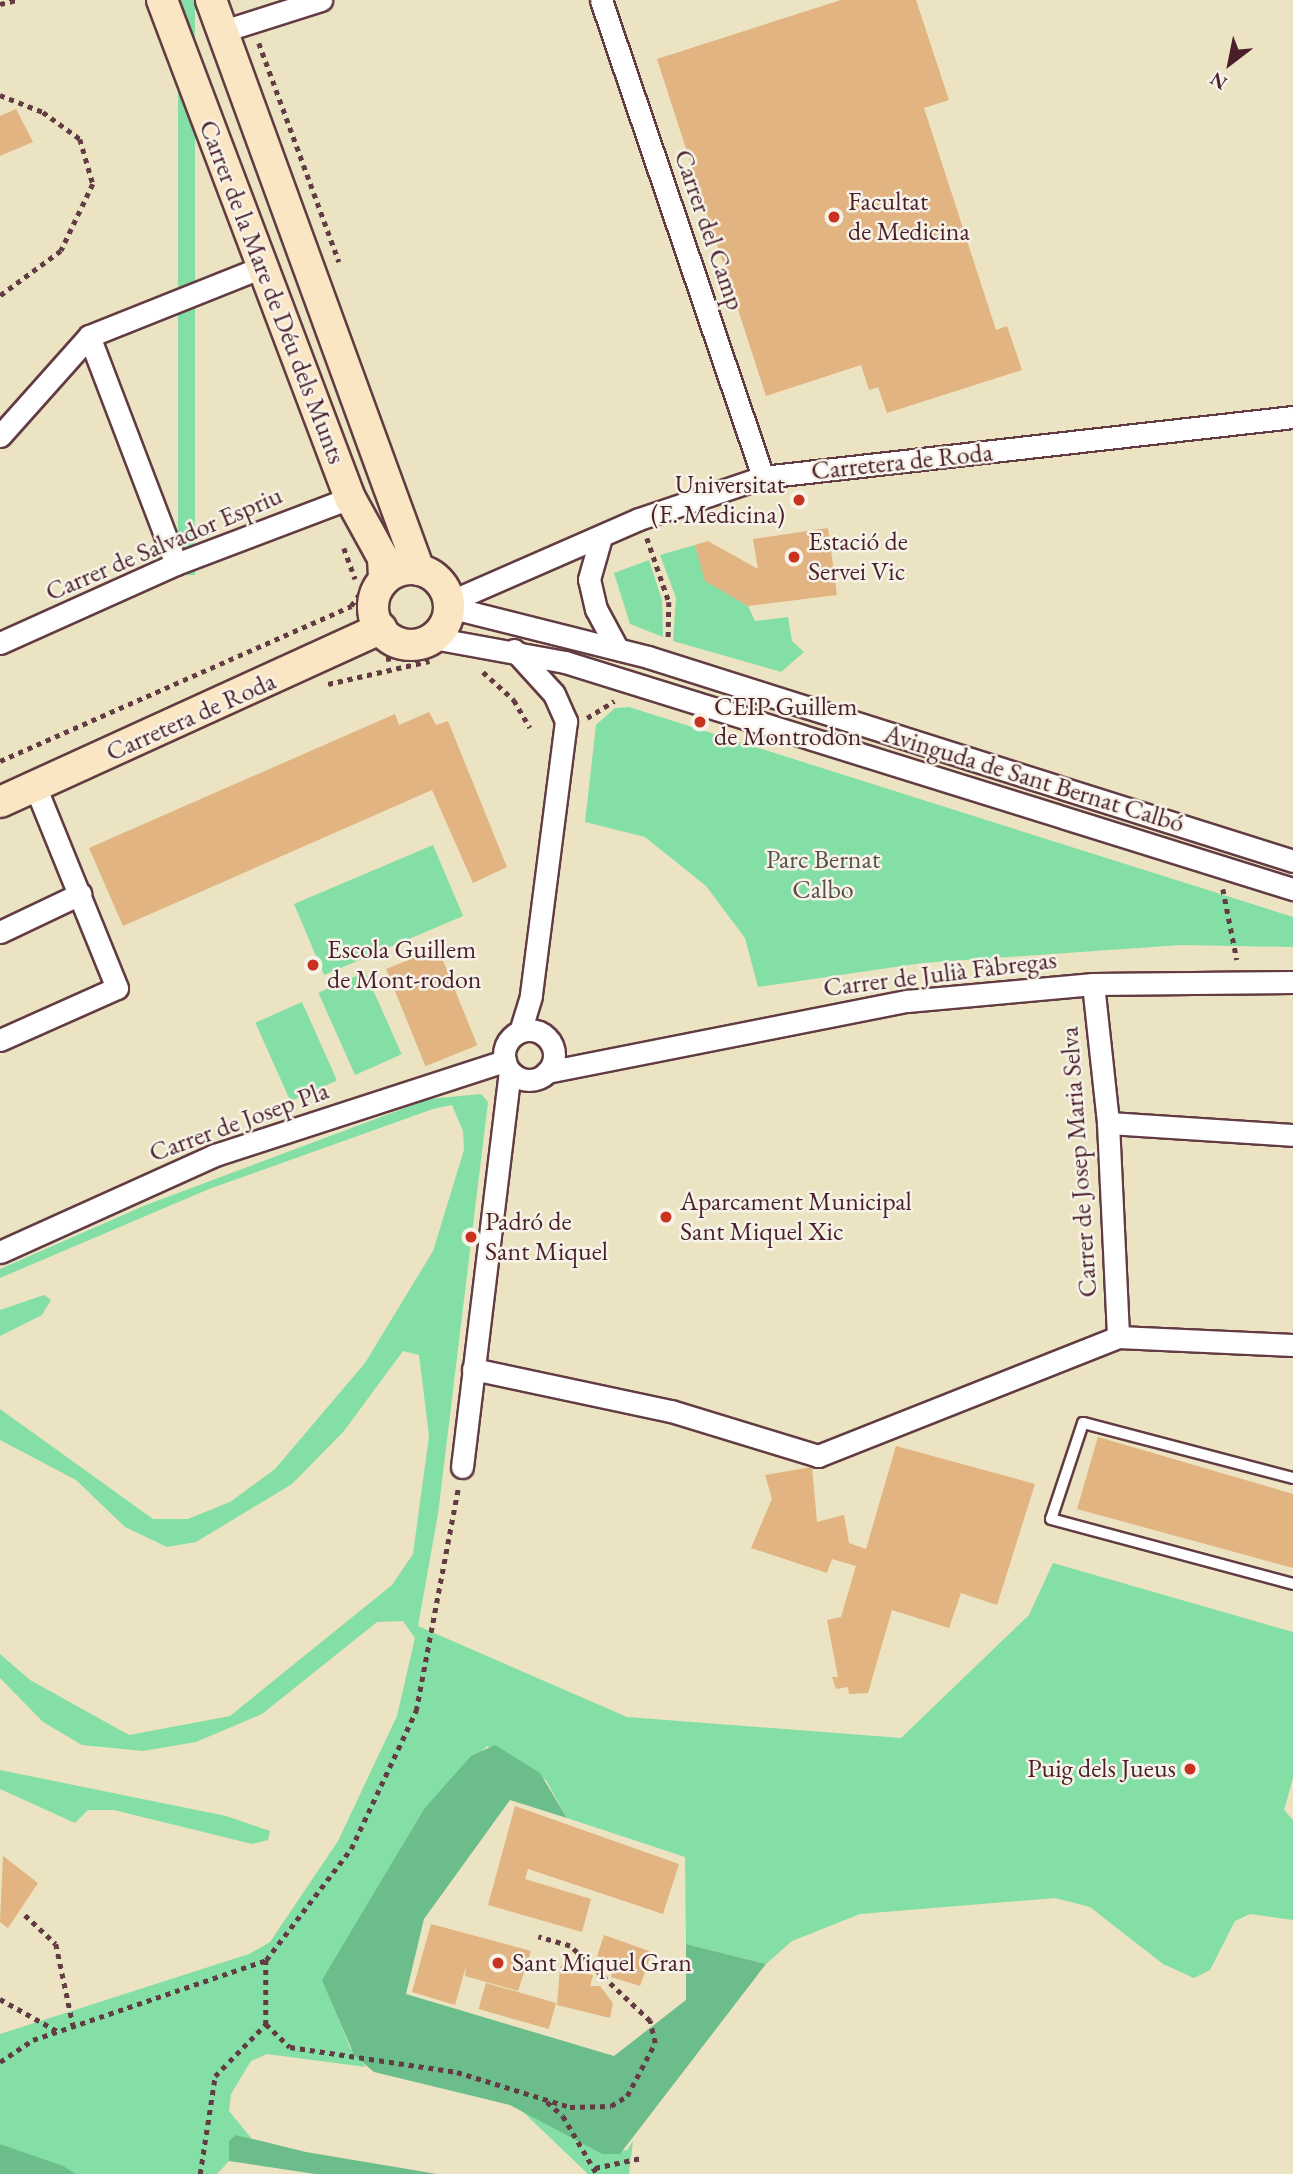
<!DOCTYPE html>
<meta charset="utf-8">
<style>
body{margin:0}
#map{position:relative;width:1293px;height:2174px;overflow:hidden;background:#ebe3c1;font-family:"EB Garamond",serif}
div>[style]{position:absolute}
.green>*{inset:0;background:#84dfa6;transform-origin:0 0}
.forest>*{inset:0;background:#6bbe8b}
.building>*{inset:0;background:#e2b481;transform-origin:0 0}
.path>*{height:4.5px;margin-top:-2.25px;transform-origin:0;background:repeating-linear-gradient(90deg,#623c42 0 5px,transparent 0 10px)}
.roads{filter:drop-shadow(2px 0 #623c42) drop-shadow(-2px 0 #623c42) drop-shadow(0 2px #623c42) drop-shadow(0 -2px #623c42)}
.lane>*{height:10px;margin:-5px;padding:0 5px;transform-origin:5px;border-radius:5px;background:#fff}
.street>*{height:21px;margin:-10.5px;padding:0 10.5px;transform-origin:10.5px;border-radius:10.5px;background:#fff}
.street>.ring{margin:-10.5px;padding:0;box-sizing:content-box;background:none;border:21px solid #fff;border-radius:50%}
.secondary>*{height:30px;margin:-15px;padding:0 15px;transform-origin:15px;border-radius:15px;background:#fbe6c4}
.secondary>.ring{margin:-15px;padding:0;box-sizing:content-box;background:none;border:30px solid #fbe6c4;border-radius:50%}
.dots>*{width:19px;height:19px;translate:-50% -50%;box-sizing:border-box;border:4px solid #f7f3e8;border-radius:50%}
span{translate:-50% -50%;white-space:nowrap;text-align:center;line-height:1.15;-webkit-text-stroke:5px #f7f3e8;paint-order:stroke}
.poi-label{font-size:26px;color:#4a1f2b}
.left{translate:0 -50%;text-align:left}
.right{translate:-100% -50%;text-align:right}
.street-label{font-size:26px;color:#4a1f2b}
.park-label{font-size:26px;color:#584f4a}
.north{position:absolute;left:1195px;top:28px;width:70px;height:70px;-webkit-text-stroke:5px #f7f3e8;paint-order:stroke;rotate:212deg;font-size:19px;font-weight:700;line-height:28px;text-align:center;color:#4a1f2b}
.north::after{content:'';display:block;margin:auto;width:24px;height:32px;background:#4a1f2b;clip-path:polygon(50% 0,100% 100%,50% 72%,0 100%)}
</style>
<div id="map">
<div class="green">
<div style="left:178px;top:0;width:17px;height:575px"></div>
<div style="clip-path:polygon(695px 545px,706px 581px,748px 606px,755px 621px,788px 617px,792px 641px,804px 652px,781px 672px,673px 641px,676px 598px,660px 555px)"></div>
<div style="clip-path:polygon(649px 560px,662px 600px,663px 637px,630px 624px,614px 573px)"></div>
<div style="clip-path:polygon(629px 707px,1293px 917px,1293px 947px,1181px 945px,922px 963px,758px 987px,745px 938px,706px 886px,645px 837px,585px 822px,596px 725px,615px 708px)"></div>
<div style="left:433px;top:845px;width:77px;height:151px;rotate:67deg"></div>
<div style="left:365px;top:972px;width:90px;height:51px;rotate:66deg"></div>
<div style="left:302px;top:1002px;width:86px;height:51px;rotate:66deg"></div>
<div style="clip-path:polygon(481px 1094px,488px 1102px,438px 1514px,418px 1626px,627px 1717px,901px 1738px,1029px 1615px,1053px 1563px,1293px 1632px,1293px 1778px,1284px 1810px,1293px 1820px,1293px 1920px,1250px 1914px,1235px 1921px,1210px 1970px,1194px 1978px,1163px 1964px,1090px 1907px,1055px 1898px,860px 1914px,792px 1941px,766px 1964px,686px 1944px,685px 1857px,567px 1818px,546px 1780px,487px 1746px,424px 1809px,323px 1980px,350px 2048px,366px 2067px,267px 2054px,251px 2061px,231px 2094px,229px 2111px,252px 2139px,236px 2135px,229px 2161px,217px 2174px,76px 2174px,0 2144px,0 2034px,249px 1954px,270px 1942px,338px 1841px,397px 1716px,415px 1638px,403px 1621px,377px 1622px,262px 1714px,196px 1742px,143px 1751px,82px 1745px,43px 1722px,0 1678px,0 1654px,30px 1680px,129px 1735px,230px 1716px,392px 1585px,413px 1554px,429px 1436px,419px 1355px,403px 1351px,344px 1431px,292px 1484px,196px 1542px,167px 1547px,125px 1527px,76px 1480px,0 1440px,0 1409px,153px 1519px,188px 1519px,230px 1502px,275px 1469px,365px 1363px,433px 1251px,464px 1150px,463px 1131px,452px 1105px,433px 1109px,209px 1189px,0 1278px,0 1269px,146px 1205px,429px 1099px)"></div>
<div style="clip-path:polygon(44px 1295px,51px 1300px,42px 1315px,0 1336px,0 1310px)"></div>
<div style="clip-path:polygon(0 1770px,226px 1816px,270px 1831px,268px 1840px,252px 1844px,114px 1810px,88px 1810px,75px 1823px,0 1789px)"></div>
<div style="clip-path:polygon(520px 2109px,602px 2154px,627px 2150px,633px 2141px,629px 2174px,588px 2174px)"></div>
</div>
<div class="forest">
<div style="clip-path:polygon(495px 1745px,540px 1773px,567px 1818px,510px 1800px,424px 1919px,406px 1994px,614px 2056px,686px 2000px,686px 1944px,766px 1964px,620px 2154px,602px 2154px,510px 2105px,374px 2072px,354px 2055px,322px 1980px,424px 1809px,471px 1756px)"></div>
<div style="clip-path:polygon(236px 2135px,306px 2152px,437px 2174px,315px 2174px,229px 2161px,229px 2141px)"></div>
<div style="clip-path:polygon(0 2144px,63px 2166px,76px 2174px,0 2174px)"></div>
</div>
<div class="building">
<div style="clip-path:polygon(841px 0,916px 0,949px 100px,924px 108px,996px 330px,1007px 326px,1022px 370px,887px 413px,878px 387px,869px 390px,861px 365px,766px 396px,657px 59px)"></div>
<div style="clip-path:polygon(16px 109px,33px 142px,0 156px,0 116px)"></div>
<div style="clip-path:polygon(828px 528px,837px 595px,748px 606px,705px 581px,695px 545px,708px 541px,758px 569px,753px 539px)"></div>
<div style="clip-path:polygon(429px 712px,436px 725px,448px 721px,507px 867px,473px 883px,432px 790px,123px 926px,89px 848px,395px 714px,399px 725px)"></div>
<div style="left:438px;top:948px;width:105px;height:56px;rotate:68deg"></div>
<div style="clip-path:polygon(1098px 1437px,1293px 1494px,1293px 1568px,1077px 1509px)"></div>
<div style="clip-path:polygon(896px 1446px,1035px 1484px,997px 1605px,961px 1593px,949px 1628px,892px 1610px,868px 1693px,849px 1694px,848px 1687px,836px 1689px,832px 1677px,838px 1677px,827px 1620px,841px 1617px,856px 1566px,832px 1559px,827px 1573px,751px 1548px,772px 1499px,765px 1475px,812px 1467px,817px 1522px,844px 1515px,849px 1543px,866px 1549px)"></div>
<div style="clip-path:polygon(515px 1806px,679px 1864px,663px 1914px,528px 1869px,525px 1879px,591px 1899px,582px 1932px,488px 1905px)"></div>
<div style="clip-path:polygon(3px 1856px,38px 1883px,8px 1928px,0 1922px)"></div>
<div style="clip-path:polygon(431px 1924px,531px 1951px,518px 1991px,465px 1976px,466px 1966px,455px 2005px,412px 1992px)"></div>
<div style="clip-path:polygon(604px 1935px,652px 1952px,640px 1986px,611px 1977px,615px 1963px,597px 1956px)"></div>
<div style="clip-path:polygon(570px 1959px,578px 1972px,593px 1975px,590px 1986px,600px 1986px,613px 2003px,610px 2018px,557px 2005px,560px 1967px)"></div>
<div style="left:486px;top:1983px;width:73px;height:27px;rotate:16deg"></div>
</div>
<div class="path">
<div style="left:0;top:4px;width:17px;rotate:-13deg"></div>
<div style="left:259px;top:43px;width:233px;rotate:69.9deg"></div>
<div style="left:0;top:95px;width:46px;rotate:21.6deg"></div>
<div style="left:43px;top:112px;width:46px;rotate:36.1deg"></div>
<div style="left:80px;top:139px;width:47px;rotate:73.9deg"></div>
<div style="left:93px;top:184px;width:74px;rotate:115.5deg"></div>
<div style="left:61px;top:251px;width:76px;rotate:143.6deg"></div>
<div style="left:647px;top:538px;width:68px;rotate:71deg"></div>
<div style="left:669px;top:602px;width:39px;rotate:91deg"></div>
<div style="left:344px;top:548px;width:33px;rotate:70deg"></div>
<div style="left:386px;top:659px;width:33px;rotate:-9deg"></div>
<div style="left:483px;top:672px;width:42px;rotate:42.1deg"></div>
<div style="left:514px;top:700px;width:32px;rotate:60deg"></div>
<div style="left:328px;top:684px;width:104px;rotate:-12.8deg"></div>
<div style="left:587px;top:718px;width:32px;rotate:-32deg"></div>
<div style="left:0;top:761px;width:384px;rotate:-23.8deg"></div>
<div style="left:351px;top:606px;width:16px;rotate:-55deg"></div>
<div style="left:1223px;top:889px;width:72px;rotate:78.8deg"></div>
<div style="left:25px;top:1915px;width:42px;rotate:43.1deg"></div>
<div style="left:56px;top:1944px;width:83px;rotate:78.1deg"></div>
<div style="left:266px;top:1960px;width:64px;rotate:90deg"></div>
<div style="left:266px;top:2024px;width:33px;rotate:44deg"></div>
<div style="left:290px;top:2047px;width:169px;rotate:8.5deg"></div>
<div style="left:457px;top:2072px;width:118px;rotate:17.2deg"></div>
<div style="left:570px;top:2107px;width:41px;rotate:-1.4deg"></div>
<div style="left:611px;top:2106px;width:19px;rotate:-32deg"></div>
<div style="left:627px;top:2096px;width:60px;rotate:-62.2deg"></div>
<div style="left:655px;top:2043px;width:23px;rotate:-103deg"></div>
<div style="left:650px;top:2021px;width:110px;rotate:-136.8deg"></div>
<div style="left:570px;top:1946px;width:33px;rotate:-164deg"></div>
<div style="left:0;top:1999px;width:65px;rotate:29.3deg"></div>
<div style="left:0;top:2062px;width:40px;rotate:-34deg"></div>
<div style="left:33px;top:2040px;width:246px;rotate:-18.9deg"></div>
<div style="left:266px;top:1960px;width:140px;rotate:-52.6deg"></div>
<div style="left:351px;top:1849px;width:153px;rotate:-64.8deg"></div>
<div style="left:416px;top:1711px;width:227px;rotate:-79.3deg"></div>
<div style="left:547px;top:2102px;width:21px;rotate:41deg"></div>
<div style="left:563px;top:2116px;width:67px;rotate:59.6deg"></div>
<div style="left:595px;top:2168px;width:47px;rotate:-12.3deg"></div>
<div style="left:200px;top:2174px;width:99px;rotate:-81.3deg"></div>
<div style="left:215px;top:2076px;width:73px;rotate:-45.6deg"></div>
</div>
<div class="roads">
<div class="lane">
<div style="left:1293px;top:1478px;width:217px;rotate:-165.3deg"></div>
<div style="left:1083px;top:1423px;width:101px;rotate:108.4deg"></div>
<div style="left:1051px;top:1519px;width:251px;rotate:15deg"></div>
</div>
<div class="street">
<div style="left:601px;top:0;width:504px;rotate:71.24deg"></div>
<div style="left:223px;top:31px;width:103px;rotate:-17.6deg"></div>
<div style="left:89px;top:336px;width:244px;rotate:69.1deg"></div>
<div style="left:0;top:436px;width:134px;rotate:-48.3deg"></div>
<div style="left:89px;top:336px;width:186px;rotate:-21.7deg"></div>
<div style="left:601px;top:537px;width:44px;rotate:105.9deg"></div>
<div style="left:589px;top:579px;width:31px;rotate:77deg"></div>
<div style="left:596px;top:609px;width:44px;rotate:61.7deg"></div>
<div style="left:449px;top:602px;width:207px;rotate:-23.6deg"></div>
<div style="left:639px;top:519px;width:131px;rotate:-18.7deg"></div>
<div style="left:763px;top:477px;width:533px;rotate:-6.46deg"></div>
<div style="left:449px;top:607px;width:205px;rotate:14.1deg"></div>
<div style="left:648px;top:657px;width:676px;rotate:17.55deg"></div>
<div style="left:433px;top:638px;width:134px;rotate:10.3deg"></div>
<div style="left:565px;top:662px;width:763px;rotate:17.32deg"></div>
<div style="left:0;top:643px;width:193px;rotate:-24.2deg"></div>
<div style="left:176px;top:564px;width:186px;rotate:-20.8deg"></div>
<div style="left:514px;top:650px;width:59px;rotate:47.7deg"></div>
<div style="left:554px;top:694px;width:30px;rotate:66deg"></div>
<div style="left:566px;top:721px;width:277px;rotate:97.3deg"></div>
<div style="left:531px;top:996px;width:37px;rotate:107deg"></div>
<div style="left:0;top:932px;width:89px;rotate:-25.4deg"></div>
<div style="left:1093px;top:984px;width:140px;rotate:83.8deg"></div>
<div style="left:1108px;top:1123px;width:214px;rotate:87.3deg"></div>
<div class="ring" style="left:504px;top:1030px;width:29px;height:29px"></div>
<div style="left:0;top:1040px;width:128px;rotate:-24deg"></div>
<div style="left:117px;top:988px;width:218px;rotate:-112.1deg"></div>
<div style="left:547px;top:1072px;width:367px;rotate:-11.2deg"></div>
<div style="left:907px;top:1001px;width:187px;rotate:-5.2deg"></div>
<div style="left:1093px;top:984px;width:200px;rotate:-0.6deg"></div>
<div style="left:1108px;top:1123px;width:185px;rotate:3.7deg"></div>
<div style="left:0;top:1252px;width:236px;rotate:-24.3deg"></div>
<div style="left:215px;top:1155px;width:305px;rotate:-18deg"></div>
<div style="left:473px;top:1369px;width:202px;rotate:12deg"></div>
<div style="left:671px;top:1411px;width:154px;rotate:17deg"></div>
<div style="left:818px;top:1456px;width:323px;rotate:-21.6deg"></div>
<div style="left:1118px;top:1337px;width:175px;rotate:2.6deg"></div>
<div style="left:462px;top:1467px;width:398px;rotate:-83.1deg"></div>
</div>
<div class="secondary">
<div style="left:162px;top:0;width:532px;rotate:69.32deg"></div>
<div style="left:350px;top:498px;width:68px;rotate:61.2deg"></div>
<div style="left:383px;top:558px;width:22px;rotate:87deg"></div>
<div style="left:211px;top:0;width:607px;rotate:69.95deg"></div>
<div class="ring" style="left:373px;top:569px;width:46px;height:46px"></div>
<div style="left:0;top:802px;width:419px;rotate:-24.5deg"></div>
</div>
</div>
<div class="dots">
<div style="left:834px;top:217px;background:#c8321e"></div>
<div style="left:799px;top:500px;background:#c8321e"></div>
<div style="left:794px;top:557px;background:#c8321e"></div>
<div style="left:700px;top:722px;background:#c8321e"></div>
<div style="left:313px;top:965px;background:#c8321e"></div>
<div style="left:666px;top:1217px;background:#c8321e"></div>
<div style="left:471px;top:1237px;background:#c8321e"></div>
<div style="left:1190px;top:1769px;background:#c8321e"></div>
<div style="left:498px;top:1963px;background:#c8321e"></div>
</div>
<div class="poi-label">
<span class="left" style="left:848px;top:217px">Facultat<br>de Medicina</span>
<span class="right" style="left:785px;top:500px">Universitat<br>(F. Medicina)</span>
<span class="left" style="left:808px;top:557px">Estació de<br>Servei Vic</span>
<span class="left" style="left:714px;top:722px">CEIP Guillem<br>de Montrodon</span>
<span class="left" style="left:327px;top:965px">Escola Guillem<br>de Mont-rodon</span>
<span class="left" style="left:680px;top:1217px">Aparcament Municipal<br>Sant Miquel Xic</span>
<span class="left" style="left:485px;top:1237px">Padró de<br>Sant Miquel</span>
<span class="right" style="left:1176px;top:1769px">Puig dels Jueus</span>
<span class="left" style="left:512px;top:1963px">Sant Miquel Gran</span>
</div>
<div class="street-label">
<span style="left:709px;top:230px;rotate:71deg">Carrer del Camp</span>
<span style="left:272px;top:292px;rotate:69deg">Carrer de la Mare de Déu dels Munts</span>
<span style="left:902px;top:462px;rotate:-6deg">Carretera de Roda</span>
<span style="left:164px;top:544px;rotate:-23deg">Carrer de Salvador Espriu</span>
<span style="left:191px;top:717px;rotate:-24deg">Carretera de Roda</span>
<span style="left:1034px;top:779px;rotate:17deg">Avinguda de Sant Bernat Calbó</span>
<span style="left:940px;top:974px;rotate:-7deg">Carrer de Julià Fàbregas</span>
<span style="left:239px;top:1122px;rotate:-20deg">Carrer de Josep Pla</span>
<span style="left:1079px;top:1162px;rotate:-94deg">Carrer de Josep Maria Selva</span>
</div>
<div class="park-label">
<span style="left:823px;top:875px">Parc Bernat<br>Calbo</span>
</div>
<div class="north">N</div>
</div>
